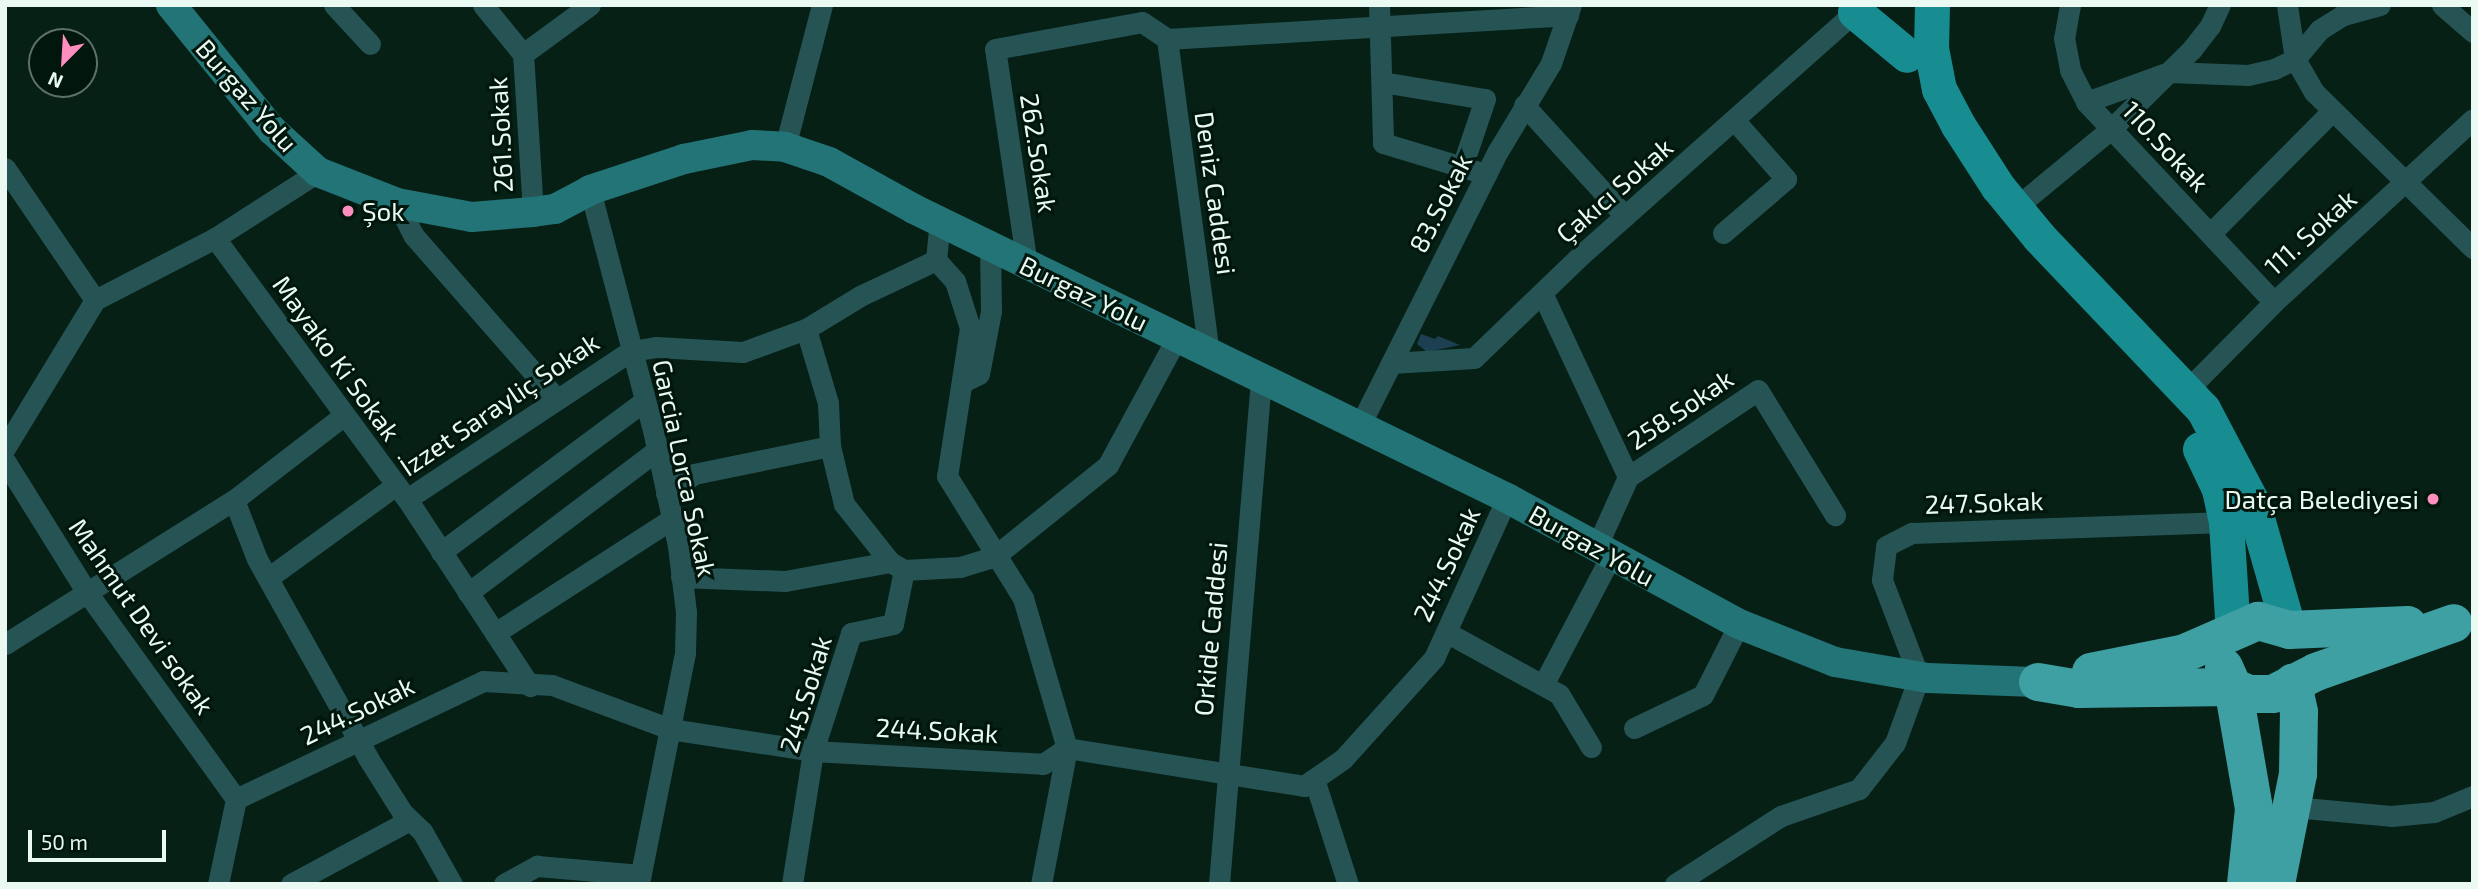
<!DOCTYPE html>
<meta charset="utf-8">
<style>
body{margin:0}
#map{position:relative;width:2478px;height:889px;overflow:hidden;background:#072016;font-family:"Exo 2",sans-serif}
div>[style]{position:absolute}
.water>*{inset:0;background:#1c4052}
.street>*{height:21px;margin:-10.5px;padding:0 10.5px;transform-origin:10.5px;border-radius:10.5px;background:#265455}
.secondary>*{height:30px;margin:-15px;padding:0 15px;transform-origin:15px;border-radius:15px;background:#227477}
.primary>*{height:35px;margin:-17.5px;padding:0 17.5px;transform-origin:17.5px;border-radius:17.5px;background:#178d91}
.highway>*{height:38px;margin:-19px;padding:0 19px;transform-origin:19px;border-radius:19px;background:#3fa0a3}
.dots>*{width:19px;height:19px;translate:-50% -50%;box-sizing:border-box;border:4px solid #01170d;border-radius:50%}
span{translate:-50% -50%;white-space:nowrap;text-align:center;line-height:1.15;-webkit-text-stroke:6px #01170d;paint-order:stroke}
.street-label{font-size:26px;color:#eaf9f1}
.poi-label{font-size:26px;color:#eaf9f1}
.left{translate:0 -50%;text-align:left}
.right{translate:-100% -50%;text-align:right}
.frame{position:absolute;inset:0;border:7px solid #eaf9f1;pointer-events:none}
.north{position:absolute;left:28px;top:28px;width:70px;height:70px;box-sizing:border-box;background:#01170d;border:2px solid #5e7168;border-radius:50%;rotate:204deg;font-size:19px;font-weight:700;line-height:28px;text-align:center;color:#eaf9f1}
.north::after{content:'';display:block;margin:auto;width:24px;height:32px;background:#fd8ebe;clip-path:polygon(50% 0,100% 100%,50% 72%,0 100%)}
.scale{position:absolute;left:28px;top:830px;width:138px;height:32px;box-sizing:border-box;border:4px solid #eaf9f1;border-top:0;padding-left:9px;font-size:21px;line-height:24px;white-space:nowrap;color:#eaf9f1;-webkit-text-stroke:5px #01170d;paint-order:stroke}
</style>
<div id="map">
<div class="water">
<div style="clip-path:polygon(1421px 334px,1435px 339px,1438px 336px,1460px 345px,1427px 352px,1417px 344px)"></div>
</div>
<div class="street">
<div style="left:334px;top:5px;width:53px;rotate:47.3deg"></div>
<div style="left:483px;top:5px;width:63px;rotate:50.8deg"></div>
<div style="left:1379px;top:5px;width:138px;rotate:88.3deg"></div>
<div style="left:1383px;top:143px;width:108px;rotate:16.8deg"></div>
<div style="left:2070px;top:5px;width:34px;rotate:100deg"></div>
<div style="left:2064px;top:38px;width:33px;rotate:79deg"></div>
<div style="left:2070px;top:70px;width:36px;rotate:63deg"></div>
<div style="left:2086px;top:102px;width:274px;rotate:46.8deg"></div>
<div style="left:2287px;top:5px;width:55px;rotate:81.6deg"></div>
<div style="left:2295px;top:59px;width:38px;rotate:60deg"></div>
<div style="left:2314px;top:92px;width:223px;rotate:44.5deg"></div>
<div style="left:2442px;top:5px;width:41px;rotate:41.1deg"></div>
<div style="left:1167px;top:39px;width:319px;rotate:82.4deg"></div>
<div style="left:1382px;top:82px;width:104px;rotate:9.4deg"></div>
<div style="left:1485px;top:99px;width:72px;rotate:108.7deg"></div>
<div style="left:2086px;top:102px;width:88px;rotate:-19.9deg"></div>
<div style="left:2169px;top:72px;width:79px;rotate:2.2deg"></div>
<div style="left:2248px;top:75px;width:27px;rotate:-13deg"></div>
<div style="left:2274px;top:69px;width:23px;rotate:-25deg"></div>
<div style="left:2295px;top:59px;width:38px;rotate:-50deg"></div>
<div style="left:2319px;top:30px;width:28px;rotate:-32deg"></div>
<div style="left:2343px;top:15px;width:38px;rotate:-15deg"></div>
<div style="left:1524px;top:105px;width:150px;rotate:47.7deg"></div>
<div style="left:785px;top:147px;width:147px;rotate:-75.4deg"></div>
<div style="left:5px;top:168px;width:160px;rotate:55.7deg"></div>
<div style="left:590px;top:190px;width:248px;rotate:75.3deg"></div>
<div style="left:653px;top:430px;width:119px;rotate:77.8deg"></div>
<div style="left:678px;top:546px;width:66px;rotate:83.1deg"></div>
<div style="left:686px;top:612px;width:41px;rotate:91.4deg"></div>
<div style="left:685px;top:653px;width:236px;rotate:101.3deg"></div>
<div style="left:397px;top:203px;width:37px;rotate:63deg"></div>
<div style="left:414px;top:236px;width:214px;rotate:48.8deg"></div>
<div style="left:2015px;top:208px;width:124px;rotate:-39.5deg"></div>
<div style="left:2111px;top:129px;width:114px;rotate:-44.6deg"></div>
<div style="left:2192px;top:49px;width:29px;rotate:-52deg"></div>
<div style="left:2210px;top:26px;width:23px;rotate:-65deg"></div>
<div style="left:533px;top:212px;width:158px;rotate:-93.6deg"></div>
<div style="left:523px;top:54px;width:83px;rotate:-36.2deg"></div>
<div style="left:1723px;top:233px;width:83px;rotate:-40.6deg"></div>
<div style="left:1786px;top:179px;width:77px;rotate:-131.3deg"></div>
<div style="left:2210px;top:234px;width:173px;rotate:-45.2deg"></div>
<div style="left:215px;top:238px;width:324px;rotate:53.7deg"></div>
<div style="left:407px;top:499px;width:224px;rotate:56.7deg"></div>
<div style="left:936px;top:260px;width:28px;rotate:48deg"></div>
<div style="left:955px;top:281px;width:49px;rotate:72.3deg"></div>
<div style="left:970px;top:328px;width:150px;rotate:98.8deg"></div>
<div style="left:947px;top:476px;width:144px;rotate:58.1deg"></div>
<div style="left:1023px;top:598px;width:156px;rotate:73.7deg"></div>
<div style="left:1067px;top:748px;width:138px;rotate:100.8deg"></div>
<div style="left:1027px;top:265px;width:218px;rotate:-98.4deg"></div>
<div style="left:995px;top:49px;width:149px;rotate:-10.4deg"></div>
<div style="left:1142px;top:22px;width:30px;rotate:34deg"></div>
<div style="left:1167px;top:39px;width:402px;rotate:-3.4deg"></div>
<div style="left:1542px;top:293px;width:203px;rotate:64.9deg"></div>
<div style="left:1391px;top:363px;width:83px;rotate:-3.4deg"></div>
<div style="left:1474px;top:358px;width:149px;rotate:-43.9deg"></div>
<div style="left:1581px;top:255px;width:366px;rotate:-41.6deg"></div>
<div style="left:967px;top:380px;width:13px;rotate:-27deg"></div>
<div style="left:979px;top:374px;width:64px;rotate:-79.2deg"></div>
<div style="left:991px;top:311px;width:64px;rotate:-90.9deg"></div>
<div style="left:2188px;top:389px;width:122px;rotate:-45.3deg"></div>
<div style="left:2274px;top:302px;width:270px;rotate:-42.6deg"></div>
<div style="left:1359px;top:427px;width:309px;rotate:-63.3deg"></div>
<div style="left:1498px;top:151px;width:103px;rotate:-58.9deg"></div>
<div style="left:1551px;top:63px;width:61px;rotate:-71deg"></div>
<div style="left:5px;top:448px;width:173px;rotate:-58.7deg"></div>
<div style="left:95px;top:300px;width:135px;rotate:-27.3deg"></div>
<div style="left:215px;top:238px;width:122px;rotate:-32.7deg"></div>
<div style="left:5px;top:461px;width:153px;rotate:58.1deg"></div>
<div style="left:86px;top:591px;width:256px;rotate:54.2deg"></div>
<div style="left:666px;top:493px;width:34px;rotate:-34deg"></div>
<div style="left:694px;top:474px;width:139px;rotate:-11.6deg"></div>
<div style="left:407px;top:499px;width:268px;rotate:-33.5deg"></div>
<div style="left:631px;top:351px;width:25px;rotate:-9deg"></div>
<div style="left:656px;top:347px;width:87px;rotate:3.3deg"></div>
<div style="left:743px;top:352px;width:67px;rotate:-20.1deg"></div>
<div style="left:806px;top:329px;width:63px;rotate:-31.4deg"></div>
<div style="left:860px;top:296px;width:84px;rotate:-25.3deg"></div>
<div style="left:936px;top:260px;width:41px;rotate:-84.4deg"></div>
<div style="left:234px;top:500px;width:63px;rotate:68.7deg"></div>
<div style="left:257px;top:559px;width:228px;rotate:60.8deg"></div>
<div style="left:368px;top:758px;width:64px;rotate:57.8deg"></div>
<div style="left:402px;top:812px;width:28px;rotate:44deg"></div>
<div style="left:422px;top:831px;width:61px;rotate:60.5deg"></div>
<div style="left:1596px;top:548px;width:78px;rotate:-65.7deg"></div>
<div style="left:1628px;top:477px;width:156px;rotate:-33.8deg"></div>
<div style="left:1758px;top:390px;width:147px;rotate:58.4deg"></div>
<div style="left:441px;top:552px;width:253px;rotate:-36.6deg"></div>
<div style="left:904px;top:570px;width:56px;rotate:-3.1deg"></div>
<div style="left:960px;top:567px;width:37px;rotate:-17deg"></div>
<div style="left:995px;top:556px;width:145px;rotate:-38.8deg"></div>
<div style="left:1108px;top:465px;width:143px;rotate:-61.6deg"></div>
<div style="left:681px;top:577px;width:104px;rotate:2.2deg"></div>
<div style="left:785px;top:581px;width:107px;rotate:-10.3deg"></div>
<div style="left:268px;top:578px;width:158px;rotate:-36deg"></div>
<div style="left:468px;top:593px;width:237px;rotate:-37.1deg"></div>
<div style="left:1446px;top:632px;width:129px;rotate:28.8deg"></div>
<div style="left:1559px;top:694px;width:62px;rotate:58.9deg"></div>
<div style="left:495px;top:633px;width:211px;rotate:-32.8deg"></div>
<div style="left:5px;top:644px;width:271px;rotate:-32.2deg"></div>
<div style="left:234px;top:500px;width:138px;rotate:-37.6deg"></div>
<div style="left:1543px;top:685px;width:146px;rotate:-62.2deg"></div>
<div style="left:1634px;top:728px;width:76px;rotate:-25.6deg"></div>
<div style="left:1703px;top:695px;width:80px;rotate:-63.1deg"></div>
<div style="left:1314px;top:779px;width:110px;rotate:72.1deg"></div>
<div style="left:236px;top:799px;width:274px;rotate:-25.5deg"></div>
<div style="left:483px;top:681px;width:69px;rotate:3.3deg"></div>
<div style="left:552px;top:685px;width:126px;rotate:20.4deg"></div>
<div style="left:670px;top:729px;width:145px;rotate:8.7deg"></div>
<div style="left:813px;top:751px;width:230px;rotate:3.2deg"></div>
<div style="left:1043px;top:764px;width:29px;rotate:-34deg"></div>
<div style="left:1067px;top:748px;width:240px;rotate:9.1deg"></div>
<div style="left:1304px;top:786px;width:47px;rotate:-34.7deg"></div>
<div style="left:1343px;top:759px;width:136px;rotate:-48deg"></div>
<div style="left:1434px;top:658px;width:176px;rotate:-65.5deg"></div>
<div style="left:2293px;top:807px;width:98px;rotate:5.2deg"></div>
<div style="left:2391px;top:816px;width:43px;rotate:-5.3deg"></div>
<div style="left:2434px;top:812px;width:42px;rotate:-22.3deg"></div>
<div style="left:218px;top:884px;width:87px;rotate:-78deg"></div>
<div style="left:291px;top:884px;width:135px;rotate:-28.3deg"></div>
<div style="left:504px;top:884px;width:38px;rotate:-29deg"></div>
<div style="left:537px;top:866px;width:104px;rotate:4.9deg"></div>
<div style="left:792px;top:884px;width:135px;rotate:-81deg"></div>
<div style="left:813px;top:751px;width:124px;rotate:-72.1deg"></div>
<div style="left:851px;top:633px;width:43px;rotate:-12.1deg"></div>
<div style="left:893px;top:624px;width:55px;rotate:-78.5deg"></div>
<div style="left:904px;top:570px;width:16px;rotate:-150deg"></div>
<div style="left:890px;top:562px;width:74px;rotate:-128.4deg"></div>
<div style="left:844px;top:504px;width:60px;rotate:-103.6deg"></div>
<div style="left:830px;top:446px;width:43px;rotate:-92.7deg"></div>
<div style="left:828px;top:403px;width:77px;rotate:-106.6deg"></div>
<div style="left:1219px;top:884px;width:506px;rotate:-85.24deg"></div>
<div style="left:1675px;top:884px;width:126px;rotate:-32.7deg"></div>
<div style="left:1781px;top:816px;width:83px;rotate:-19.1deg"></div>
<div style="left:1859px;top:789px;width:58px;rotate:-52deg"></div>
<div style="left:1895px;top:743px;width:70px;rotate:-70deg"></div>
<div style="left:1919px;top:677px;width:104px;rotate:-110.9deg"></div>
<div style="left:1882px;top:580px;width:34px;rotate:-83deg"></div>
<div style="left:1886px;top:546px;width:29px;rotate:-27deg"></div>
<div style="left:1912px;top:533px;width:314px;rotate:-2deg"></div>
</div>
<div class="secondary">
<div style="left:171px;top:5px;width:161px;rotate:51.1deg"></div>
<div style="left:272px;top:130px;width:62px;rotate:42.4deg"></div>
<div style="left:318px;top:172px;width:85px;rotate:21.4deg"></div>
<div style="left:397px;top:203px;width:76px;rotate:10.6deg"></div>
<div style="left:472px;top:217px;width:61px;rotate:-4.7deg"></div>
<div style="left:533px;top:212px;width:22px;rotate:-8deg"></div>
<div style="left:555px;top:209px;width:40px;rotate:-28deg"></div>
<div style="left:590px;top:190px;width:99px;rotate:-18.3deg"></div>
<div style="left:684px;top:159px;width:69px;rotate:-11.6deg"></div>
<div style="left:752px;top:145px;width:33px;rotate:3deg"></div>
<div style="left:785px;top:147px;width:46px;rotate:18.8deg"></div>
<div style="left:829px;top:162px;width:97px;rotate:28.9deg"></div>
<div style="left:914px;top:209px;width:660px;rotate:25.98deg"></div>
<div style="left:1507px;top:498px;width:264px;rotate:28.5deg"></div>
<div style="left:1739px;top:624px;width:103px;rotate:21.6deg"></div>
<div style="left:1835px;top:662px;width:94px;rotate:9.8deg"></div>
<div style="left:1928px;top:678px;width:110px;rotate:2.1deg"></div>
</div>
<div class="primary">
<div style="left:1932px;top:5px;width:43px;rotate:91.3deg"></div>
<div style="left:1931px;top:48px;width:42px;rotate:79deg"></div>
<div style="left:1939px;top:89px;width:41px;rotate:62.2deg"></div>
<div style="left:1958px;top:125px;width:74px;rotate:57.2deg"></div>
<div style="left:1998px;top:187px;width:65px;rotate:50.6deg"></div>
<div style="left:2039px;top:237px;width:238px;rotate:46.4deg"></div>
<div style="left:2203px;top:409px;width:107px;rotate:62.2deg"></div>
<div style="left:2253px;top:504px;width:131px;rotate:74.1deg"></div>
<div style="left:1855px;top:12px;width:67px;rotate:39.6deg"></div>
<div style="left:2200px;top:449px;width:44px;rotate:64.6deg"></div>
<div style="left:2219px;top:489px;width:34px;rotate:78deg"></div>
<div style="left:2226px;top:522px;width:110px;rotate:86.4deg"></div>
</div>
<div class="highway">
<div style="left:2224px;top:667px;width:22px;rotate:66deg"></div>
<div style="left:2233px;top:687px;width:124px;rotate:80.2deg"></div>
<div style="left:2254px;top:809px;width:75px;rotate:96.1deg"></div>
<div style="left:2091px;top:672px;width:96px;rotate:-11.4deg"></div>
<div style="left:2185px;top:653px;width:80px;rotate:-23.7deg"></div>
<div style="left:2258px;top:621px;width:32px;rotate:16deg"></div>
<div style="left:2289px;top:630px;width:119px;rotate:-2.4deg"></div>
<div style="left:2038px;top:682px;width:42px;rotate:9.7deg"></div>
<div style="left:2079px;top:689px;width:154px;rotate:-0.7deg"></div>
<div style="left:2233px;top:687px;width:17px;rotate:24deg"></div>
<div style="left:2249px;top:694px;width:24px"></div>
<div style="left:2273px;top:694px;width:48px;rotate:-27.1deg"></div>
<div style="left:2316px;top:672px;width:146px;rotate:-19.5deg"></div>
<div style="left:2276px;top:884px;width:112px;rotate:-78.7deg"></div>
<div style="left:2298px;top:774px;width:62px;rotate:-89.1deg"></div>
<div style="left:2299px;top:712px;width:30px;rotate:-102deg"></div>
</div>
<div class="dots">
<div style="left:348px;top:211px;background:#fd8ebe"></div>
<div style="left:2433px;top:499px;background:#fd8ebe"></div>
</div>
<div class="street-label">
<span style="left:247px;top:95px;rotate:49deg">Burgaz Yolu</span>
<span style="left:500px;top:135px;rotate:-93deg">261.Sokak</span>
<span style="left:2166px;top:146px;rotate:47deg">110.Sokak</span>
<span style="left:1039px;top:153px;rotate:81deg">262.Sokak</span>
<span style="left:1614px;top:190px;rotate:-41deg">Çakıcı Sokak</span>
<span style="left:1216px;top:193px;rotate:82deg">Deniz Caddesi</span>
<span style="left:1440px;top:203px;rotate:-63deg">83.Sokak</span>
<span style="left:2310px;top:232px;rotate:-42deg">111. Sokak</span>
<span style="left:1084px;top:293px;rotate:26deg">Burgaz Yolu</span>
<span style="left:337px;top:358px;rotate:54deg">Mayako Ki Sokak</span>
<span style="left:499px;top:404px;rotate:-34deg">İzzet Sarayliç Sokak</span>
<span style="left:1680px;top:409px;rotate:-34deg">258.Sokak</span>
<span style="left:685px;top:468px;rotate:78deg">Garcia Lorca Sokak</span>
<span style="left:1984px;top:502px;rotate:-2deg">247.Sokak</span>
<span style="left:1592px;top:545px;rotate:29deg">Burgaz Yolu</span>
<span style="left:1446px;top:564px;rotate:-65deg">244.Sokak</span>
<span style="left:142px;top:616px;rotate:55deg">Mahmut Devi sokak</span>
<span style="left:1210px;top:629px;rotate:-85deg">Orkide Caddesi</span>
<span style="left:805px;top:694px;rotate:-73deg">245.Sokak</span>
<span style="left:357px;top:710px;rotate:-26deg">244.Sokak</span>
<span style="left:937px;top:730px;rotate:3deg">244.Sokak</span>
</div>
<div class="poi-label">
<span class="left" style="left:362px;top:211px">Şok</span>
<span class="right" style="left:2419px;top:499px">Datça Belediyesi</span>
</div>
<div class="frame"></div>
<div class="north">N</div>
<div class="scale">50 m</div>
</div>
